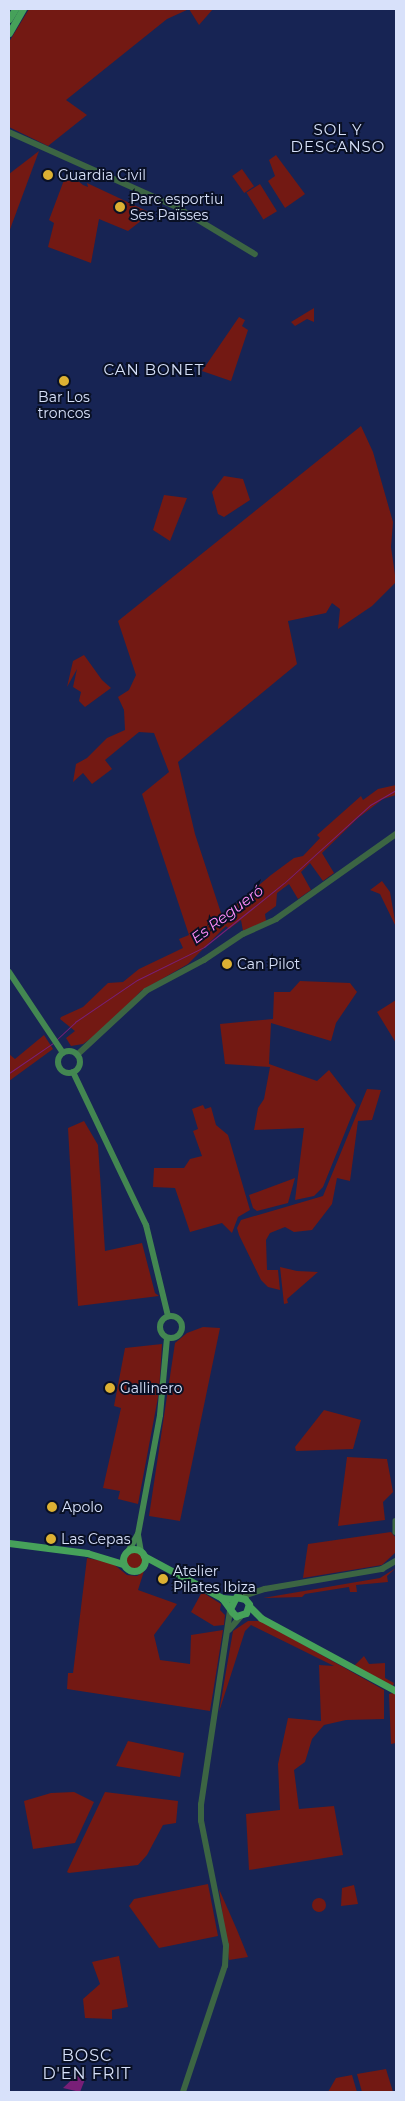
<!DOCTYPE html>
<meta charset="utf-8">
<style>
body{margin:0}
#map{position:relative;width:405px;height:2101px;overflow:hidden;background:#172454;font-family:Montserrat,sans-serif}
div>[style]{position:absolute}
.green>*{inset:0;background:#731913;transform-origin:0 0}
.round{border-radius:50%}
.water>*{inset:0;background:#781f77}
.stream>*{height:1px;margin:-0.5px;padding:0 0.5px;transform-origin:0.5px;border-radius:0.5px;background:#781f77}
.tertiary>*{height:5.5px;margin:-2.75px;padding:0 2.75px;transform-origin:2.75px;border-radius:2.75px;background:#3c6543}
.secondary>*{height:6px;margin:-3px;padding:0 3px;transform-origin:3px;border-radius:3px;background:#438751}
.secondary>.ring{margin:-3px;padding:0;box-sizing:content-box;background:none;border:6px solid #438751;border-radius:50%}
.primary>*{height:7px;margin:-3.5px;padding:0 3.5px;transform-origin:3.5px;border-radius:3.5px;background:#46a15a}
.primary>.ring{margin:-3.5px;padding:0;box-sizing:content-box;background:none;border:7px solid #46a15a;border-radius:50%}
.dots>*{width:14px;height:14px;translate:-50% -50%;box-sizing:border-box;border:2px solid #091025;border-radius:50%}
span{translate:-50% -50%;white-space:nowrap;text-align:center;line-height:1.15;-webkit-text-stroke:4px #091025;paint-order:stroke}
.poi-label{font-size:14px;color:#d8e1fa}
.left{translate:0 -50%;text-align:left}
.neighbourhood-label{font-size:15px;color:#d8e2fa;letter-spacing:1px}
.water-label{font-size:15px;color:#ff8dfb;font-style:italic}
.quarter-label{font-size:16px;color:#d8e2fa;letter-spacing:1px}
.frame{position:absolute;inset:0;border:10px solid #d8e1fa;pointer-events:none}
</style>
<div id="map">
<div class="green">
<div style="clip-path:polygon(29px 9px,213px 9px,199px 25px,189px 9px,167px 19px,66px 100px,87px 115px,48px 146px,9px 127px,9px 42px)"></div>
<div style="clip-path:polygon(39px 151px,9px 232px,9px 174px)"></div>
<div style="clip-path:polygon(276px 155px,305px 194px,285px 208px,268px 181px,275px 176px,269px 160px)"></div>
<div style="left:242px;top:169px;width:21px;height:12px;rotate:55deg"></div>
<div style="clip-path:polygon(67px 172px,83px 185px,88px 187px,87px 183px,151px 213px,128px 231px,99px 219px,91px 263px,48px 247px,54px 223px,49px 220px)"></div>
<div style="left:260px;top:184px;width:32px;height:16px;rotate:58deg"></div>
<div style="clip-path:polygon(314px 308px,314px 322px,307px 319px,295px 326px,291px 322px)"></div>
<div style="clip-path:polygon(239px 317px,245px 320px,242px 326px,248px 330px,231px 381px,202px 371px)"></div>
<div style="clip-path:polygon(361px 426px,373px 452px,393px 522px,391px 547px,396px 582px,372px 606px,338px 629px,340px 609px,332px 603px,326px 613px,288px 621px,297px 664px,178px 762px,195px 834px,222px 916px,271px 875px,294px 858px,303px 856px,320px 838px,317px 835px,361px 796px,363px 800px,378px 789px,396px 785px,396px 795px,383px 799px,358px 818px,322px 853px,334px 873px,323px 881px,310px 863px,301px 872px,311px 890px,298px 899px,289px 884px,277px 893px,276px 906px,265px 914px,266px 921px,243px 931px,241px 920px,229px 929px,226px 926px,188px 964px,141px 991px,105px 1029px,83px 1044px,71px 1046px,66px 1038px,75px 1031px,60px 1019px,61px 1017px,83px 1007px,108px 983px,123px 982px,139px 969px,183px 948px,179px 939px,189px 935px,142px 794px,169px 772px,154px 733px,139px 732px,105px 760px,112px 769px,92px 784px,83px 773px,73px 782px,76px 764px,87px 758px,107px 738px,125px 730px,124px 710px,118px 697px,129px 690px,136px 675px,118px 621px)"></div>
<div style="clip-path:polygon(224px 476px,243px 479px,250px 500px,224px 517px,218px 514px,212px 492px)"></div>
<div style="clip-path:polygon(164px 495px,187px 498px,170px 541px,153px 530px)"></div>
<div style="clip-path:polygon(84px 655px,102px 680px,111px 688px,85px 707px,79px 701px,81px 692px,73px 687px,77px 669px,67px 687px,73px 661px)"></div>
<div style="clip-path:polygon(382px 881px,390px 892px,396px 927px,380px 894px,370px 890px)"></div>
<div style="clip-path:polygon(300px 981px,350px 983px,357px 992px,336px 1023px,331px 1041px,271px 1023px,269px 1064px,317px 1081px,329px 1070px,356px 1105px,323px 1187px,314px 1196px,295px 1200px,304px 1128px,254px 1130px,258px 1108px,264px 1099px,270px 1067px,225px 1064px,220px 1024px,273px 1019px,274px 992px,290px 992px)"></div>
<div style="clip-path:polygon(396px 1000px,396px 1043px,377px 1012px)"></div>
<div style="clip-path:polygon(44px 1035px,53px 1049px,9px 1081px,9px 1054px,15px 1059px)"></div>
<div style="clip-path:polygon(367px 1089px,381px 1090px,372px 1120px,358px 1121px,350px 1181px,337px 1178px,332px 1204px,312px 1230px,294px 1232px,285px 1227px,270px 1233px,266px 1240px,267px 1270px,278px 1270px,280px 1290px,268px 1287px,261px 1280px,239px 1235px,237px 1228px,241px 1220px,323px 1196px)"></div>
<div style="clip-path:polygon(203px 1105px,205px 1109px,211px 1107px,216px 1125px,228px 1135px,250px 1210px,238px 1217px,232px 1233px,222px 1223px,190px 1232px,175px 1188px,153px 1187px,154px 1168px,184px 1168px,190px 1159px,202px 1156px,193px 1131px,198px 1129px,192px 1109px)"></div>
<div style="clip-path:polygon(84px 1121px,98px 1145px,105px 1251px,142px 1243px,155px 1293px,159px 1296px,78px 1306px,68px 1128px)"></div>
<div style="clip-path:polygon(295px 1178px,288px 1203px,257px 1211px,253px 1208px,249px 1195px)"></div>
<div style="clip-path:polygon(280px 1267px,297px 1271px,318px 1272px,287px 1299px,288px 1303px,284px 1304px)"></div>
<div style="clip-path:polygon(203px 1327px,220px 1328px,180px 1521px,149px 1516px,175px 1343px,187px 1333px)"></div>
<div style="clip-path:polygon(162px 1344px,159px 1392px,138px 1504px,118px 1499px,120px 1491px,103px 1488px,121px 1408px,114px 1406px,125px 1348px)"></div>
<div style="clip-path:polygon(324px 1410px,361px 1420px,353px 1449px,296px 1451px,295px 1447px)"></div>
<div style="clip-path:polygon(347px 1457px,387px 1459px,393px 1492px,383px 1502px,385px 1520px,338px 1526px)"></div>
<div style="clip-path:polygon(391px 1532px,396px 1538px,396px 1552px,382px 1565px,303px 1578px,308px 1544px)"></div>
<div class="round" style="left:125px;top:1551px;width:18px;height:18px"></div>
<div style="clip-path:polygon(87px 1558px,112px 1563px,127px 1575px,137px 1576px,144px 1571px,138px 1590px,177px 1604px,154px 1635px,160px 1660px,190px 1664px,191px 1635px,223px 1630px,210px 1711px,67px 1689px,68px 1673px,73px 1673px)"></div>
<div style="clip-path:polygon(396px 1568px,387px 1576px,388px 1582px,356px 1585px,357px 1592px,350px 1592px,349px 1587px,305px 1594px,302px 1597px,263px 1598px,380px 1578px)"></div>
<div style="clip-path:polygon(202px 1592px,221px 1604px,220px 1610px,225px 1615px,224px 1625px,214px 1626px,191px 1612px)"></div>
<div style="clip-path:polygon(248px 1621px,261px 1621px,384px 1690px,384px 1719px,346px 1720px,324px 1725px,312px 1739px,305px 1762px,294px 1770px,299px 1809px,334px 1806px,343px 1855px,249px 1870px,246px 1814px,280px 1810px,278px 1764px,288px 1718px,321px 1721px,319px 1665px,334px 1666px,251px 1625px,245px 1631px,219px 1712px,233px 1631px)"></div>
<div style="clip-path:polygon(364px 1656px,369px 1664px,385px 1663px,385px 1678px,394px 1683px,393px 1686px,354px 1666px)"></div>
<div style="clip-path:polygon(393px 1693px,396px 1695px,396px 1743px,391px 1744px,389px 1694px)"></div>
<div style="clip-path:polygon(128px 1741px,184px 1753px,180px 1777px,116px 1766px)"></div>
<div style="clip-path:polygon(74px 1792px,94px 1802px,75px 1843px,33px 1849px,24px 1801px,51px 1793px)"></div>
<div style="clip-path:polygon(105px 1792px,178px 1801px,176px 1823px,163px 1825px,147px 1855px,138px 1865px,69px 1873px,67px 1872px)"></div>
<div style="clip-path:polygon(208px 1884px,218px 1936px,159px 1948px,129px 1906px,134px 1899px)"></div>
<div style="clip-path:polygon(354px 1885px,358px 1904px,341px 1906px,342px 1888px)"></div>
<div style="clip-path:polygon(219px 1889px,237px 1930px,248px 1957px,229px 1960px)"></div>
<div class="round" style="left:312px;top:1898px;width:14px;height:14px"></div>
<div style="clip-path:polygon(119px 1956px,128px 2007px,112px 2010px,112px 2019px,85px 2018px,83px 1999px,100px 1984px,92px 1962px)"></div>
<div style="clip-path:polygon(386px 2069px,393px 2092px,362px 2092px,357px 2074px)"></div>
<div style="clip-path:polygon(352px 2075px,357px 2092px,328px 2092px,336px 2078px)"></div>
</div>
<div class="water">
<div style="clip-path:polygon(82px 2070px,86px 2077px,80px 2092px,63px 2088px)"></div>
</div>
<div class="stream">
<div style="left:56px;top:1040px;width:26px;rotate:-43deg"></div>
<div style="left:75px;top:1022px;width:75px;rotate:-34.1deg"></div>
<div style="left:137px;top:980px;width:75px;rotate:-26.2deg"></div>
<div style="left:204px;top:947px;width:102px;rotate:-38.7deg"></div>
<div style="left:284px;top:883px;width:116px;rotate:-42.2deg"></div>
<div style="left:370px;top:805px;width:30px;rotate:-30deg"></div>
<div style="left:9px;top:1073px;width:53px;rotate:-34.3deg"></div>
</div>
<div class="tertiary">
<div style="left:9px;top:132px;width:184px;rotate:24.1deg"></div>
<div style="left:177px;top:207px;width:91px;rotate:31.1deg"></div>
<div style="left:77px;top:1055px;width:94px;rotate:-42.8deg"></div>
<div style="left:146px;top:991px;width:66px;rotate:-28.1deg"></div>
<div style="left:204px;top:960px;width:47px;rotate:-33.7deg"></div>
<div style="left:243px;top:934px;width:36px;rotate:-24deg"></div>
<div style="left:276px;top:919px;width:147px;rotate:-35.3deg"></div>
<div style="left:396px;top:1521px;width:11px;rotate:90deg"></div>
<div style="left:240px;top:1597px;width:26px;rotate:-18deg"></div>
<div style="left:265px;top:1589px;width:119px;rotate:-9.7deg"></div>
<div style="left:382px;top:1569px;width:16px;rotate:-30deg"></div>
<div style="left:229px;top:1630px;width:18px;rotate:-49deg"></div>
<div style="left:183px;top:2092px;width:133px;rotate:-71.6deg"></div>
<div style="left:225px;top:1966px;width:20px;rotate:-87deg"></div>
<div style="left:226px;top:1946px;width:127px;rotate:-101.3deg"></div>
<div style="left:201px;top:1821px;width:16px;rotate:-90deg"></div>
<div style="left:201px;top:1805px;width:197px;rotate:-81.5deg"></div>
</div>
<div class="secondary">
<div style="left:9px;top:972px;width:97px;rotate:56.3deg"></div>
<div class="ring" style="left:58px;top:1051px;width:16px;height:16px"></div>
<div style="left:73px;top:1072px;width:170px;rotate:64.5deg"></div>
<div style="left:146px;top:1225px;width:94px;rotate:76.4deg"></div>
<div class="ring" style="left:160px;top:1316px;width:16px;height:16px"></div>
<div style="left:138px;top:1535px;width:17px;rotate:80deg"></div>
<div style="left:129px;top:1550px;width:18px;rotate:-61deg"></div>
<div style="left:138px;top:1534px;width:121px;rotate:-79.5deg"></div>
<div style="left:160px;top:1415px;width:77px;rotate:-84.8deg"></div>
</div>
<div class="primary">
<div style="left:9px;top:19px;width:12px;rotate:-59deg"></div>
<div style="left:9px;top:33px;width:28px;rotate:-60deg"></div>
<div style="left:9px;top:1543px;width:79px;rotate:7.3deg"></div>
<div style="left:87px;top:1553px;width:38px;rotate:17deg"></div>
<div class="ring" style="left:123px;top:1549px;width:15px;height:15px"></div>
<div style="left:144px;top:1556px;width:89px;rotate:28.3deg"></div>
<div style="left:222px;top:1598px;width:12px;rotate:5deg"></div>
<div style="left:222px;top:1598px;width:17px;rotate:54deg"></div>
<div style="left:232px;top:1612px;width:6px;rotate:45deg"></div>
<div style="left:236px;top:1616px;width:10px;rotate:-17deg"></div>
<div style="left:246px;top:1613px;width:9px;rotate:-72deg"></div>
<div style="left:249px;top:1604px;width:6px;rotate:-129deg"></div>
<div style="left:245px;top:1599px;width:9px;rotate:-167deg"></div>
<div style="left:236px;top:1597px;width:13px;rotate:117deg"></div>
<div style="left:249px;top:1606px;width:17px;rotate:45deg"></div>
<div style="left:261px;top:1618px;width:153px;rotate:28.4deg"></div>
</div>
<div class="dots">
<div style="left:48px;top:175px;background:#ddb133"></div>
<div style="left:120px;top:207px;background:#ddb133"></div>
<div style="left:64px;top:381px;background:#ddb133"></div>
<div style="left:227px;top:964px;background:#ddb133"></div>
<div style="left:110px;top:1388px;background:#ddb133"></div>
<div style="left:52px;top:1507px;background:#ddb133"></div>
<div style="left:51px;top:1539px;background:#ddb133"></div>
<div style="left:163px;top:1579px;background:#ddb133"></div>
</div>
<div class="poi-label">
<span class="left" style="left:58px;top:175px">Guardia Civil</span>
<span class="left" style="left:130px;top:207px">Parc esportiu<br>Ses Païsses</span>
<span style="left:64px;top:405px">Bar Los<br>troncos</span>
<span class="left" style="left:237px;top:964px">Can Pilot</span>
<span class="left" style="left:120px;top:1388px">Gallinero</span>
<span class="left" style="left:62px;top:1507px">Apolo</span>
<span class="left" style="left:61px;top:1539px">Las Cepas</span>
<span class="left" style="left:173px;top:1579px">Atelier<br>Pilates Ibiza</span>
</div>
<div class="neighbourhood-label">
<span style="left:338px;top:138px">SOL Y<br>DESCANSO</span>
<span style="left:154px;top:370px">CAN BONET</span>
</div>
<div class="water-label">
<span style="left:227px;top:914px;rotate:-37deg">Es Regueró</span>
</div>
<div class="quarter-label">
<span style="left:87px;top:2065px">BOSC<br>D'EN FRIT</span>
</div>
<div class="frame"></div>
</div>
